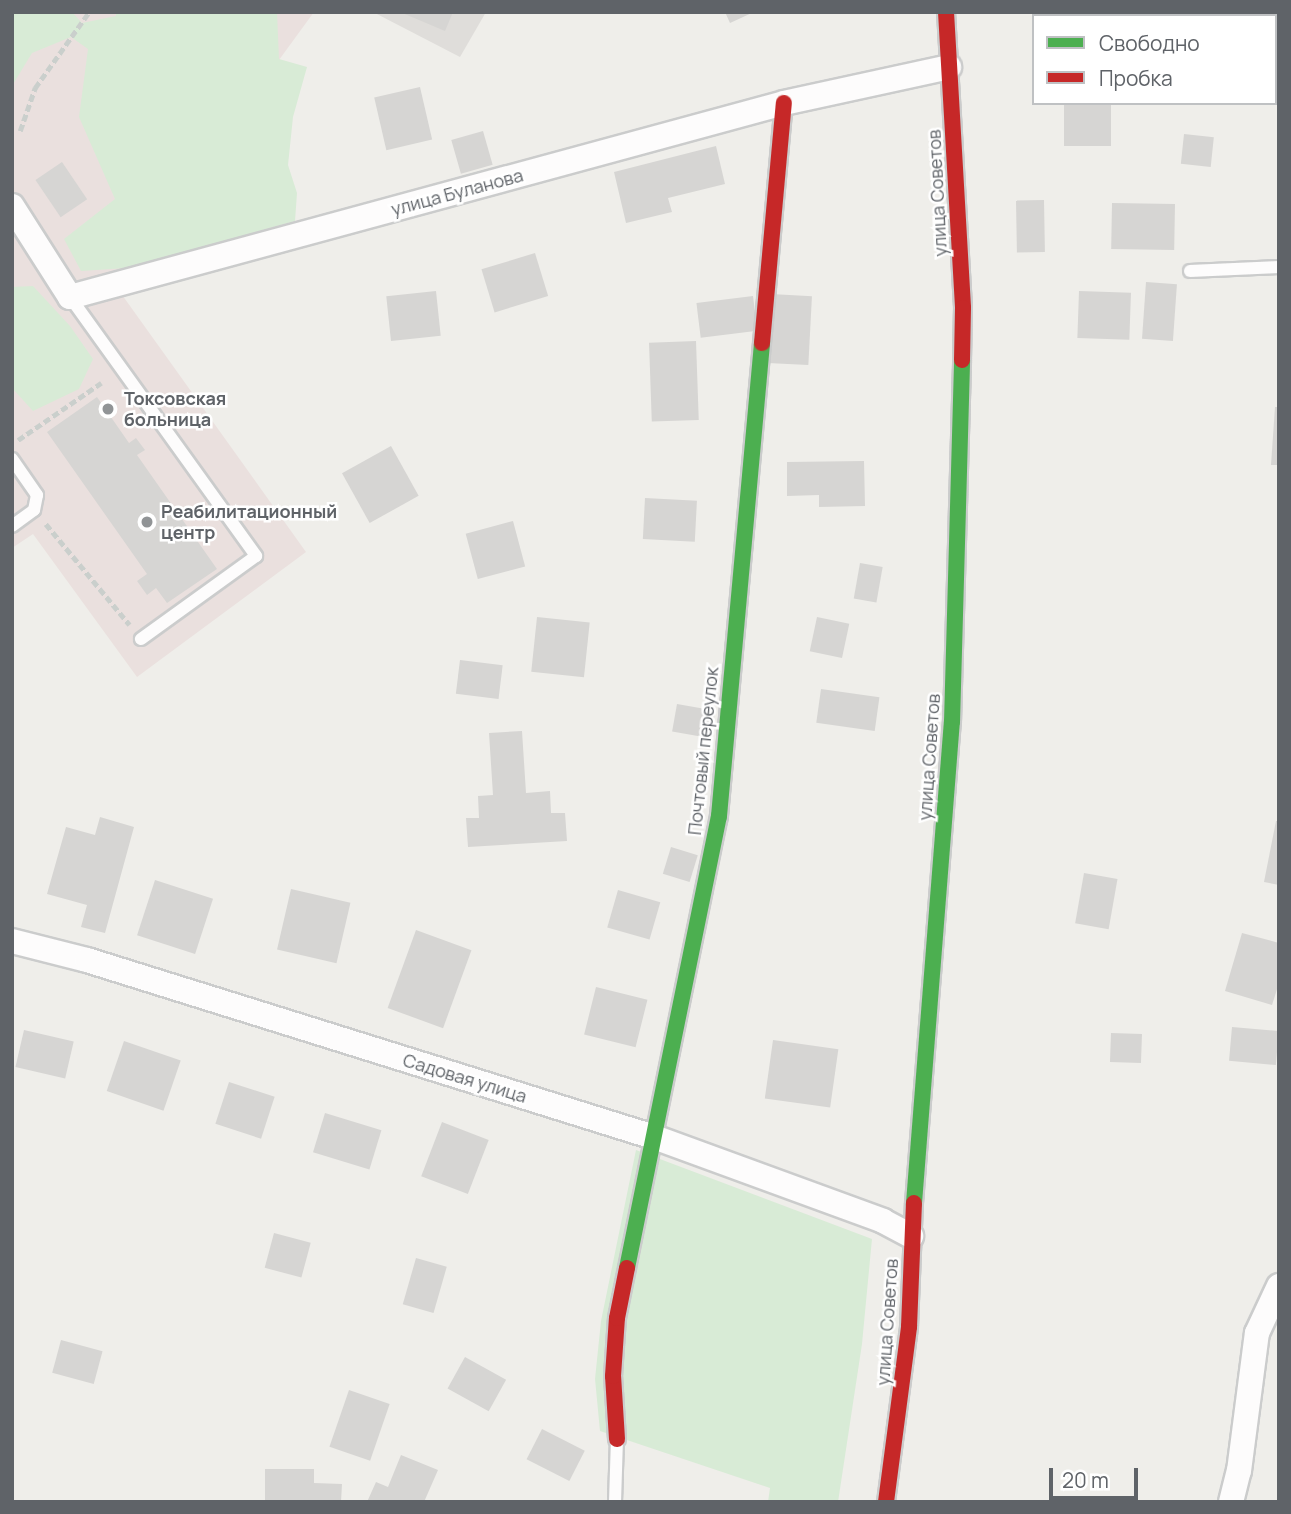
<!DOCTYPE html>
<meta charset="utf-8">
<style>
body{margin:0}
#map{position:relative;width:1291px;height:1514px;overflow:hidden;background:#efeeea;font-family:Manrope,sans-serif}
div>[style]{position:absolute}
.industrial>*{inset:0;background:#dfddda}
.medical>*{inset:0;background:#eae0de}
.green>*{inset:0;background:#d8ebd6}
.building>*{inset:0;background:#d6d5d3;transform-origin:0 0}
.path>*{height:4.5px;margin-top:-2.25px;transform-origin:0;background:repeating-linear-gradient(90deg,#cacfcc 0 7px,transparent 0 10.5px)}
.roads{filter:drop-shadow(2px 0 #cbcccc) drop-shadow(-2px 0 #cbcccc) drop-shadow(0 2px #cbcccc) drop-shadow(0 -2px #cbcccc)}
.lane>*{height:12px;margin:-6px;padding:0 6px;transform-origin:6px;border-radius:6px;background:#fdfcfc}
.street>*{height:24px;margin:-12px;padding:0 12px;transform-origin:12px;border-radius:12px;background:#fdfcfc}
.fast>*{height:16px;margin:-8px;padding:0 8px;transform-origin:8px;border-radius:8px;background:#4caf50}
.jam>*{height:16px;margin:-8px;padding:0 8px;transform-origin:8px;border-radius:8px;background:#c62828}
.dots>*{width:19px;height:19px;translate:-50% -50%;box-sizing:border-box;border:4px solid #fff;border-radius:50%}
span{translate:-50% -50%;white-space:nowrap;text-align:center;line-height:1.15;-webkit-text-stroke:5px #fff;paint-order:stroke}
.street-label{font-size:18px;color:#5f6368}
.poi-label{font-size:18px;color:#5f6368;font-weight:700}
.left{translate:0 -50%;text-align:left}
.frame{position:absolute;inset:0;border:14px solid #5f6368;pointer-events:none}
.legend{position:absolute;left:1032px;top:14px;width:245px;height:91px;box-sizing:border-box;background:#fff;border:2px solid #bfc1c3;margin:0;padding:9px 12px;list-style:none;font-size:21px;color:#5f6368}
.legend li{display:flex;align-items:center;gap:14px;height:35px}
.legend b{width:35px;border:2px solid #bfc1c3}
.scale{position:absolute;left:1049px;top:1468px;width:89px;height:32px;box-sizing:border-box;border:4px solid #5f6368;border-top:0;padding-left:9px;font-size:21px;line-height:24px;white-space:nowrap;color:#5f6368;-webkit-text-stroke:5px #fff;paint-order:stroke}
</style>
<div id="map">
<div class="industrial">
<div style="clip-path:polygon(373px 12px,486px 12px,460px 57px)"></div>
</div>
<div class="medical">
<div style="clip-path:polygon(12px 12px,314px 12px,115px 285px,306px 552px,137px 677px,33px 534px,12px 548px)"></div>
</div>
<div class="green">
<div style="clip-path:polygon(12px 12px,72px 12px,82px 23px,116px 16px,116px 12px,277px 12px,279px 59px,307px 67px,293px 117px,288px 165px,297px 193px,295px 221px,127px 268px,81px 271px,64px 239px,115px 199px,79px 117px,88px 49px,71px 37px,32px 53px,12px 86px)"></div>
<div style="clip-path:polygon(33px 286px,70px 326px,93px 359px,79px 389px,33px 411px,12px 388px,12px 287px)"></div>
<div style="clip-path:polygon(636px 1150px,872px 1239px,862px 1344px,838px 1502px,768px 1502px,770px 1488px,600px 1431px,595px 1379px,601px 1321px)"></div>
</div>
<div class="building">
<div style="clip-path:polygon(400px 12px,453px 12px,445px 31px)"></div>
<div style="clip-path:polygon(725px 12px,754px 12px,730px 23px)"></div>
<div style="left:1049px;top:12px;width:52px;height:4px"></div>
<div style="clip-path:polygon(1255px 12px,1279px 12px,1279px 68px,1275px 68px,1275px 16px,1256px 16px)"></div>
<div style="left:420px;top:87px;width:54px;height:47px;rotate:77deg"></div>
<div style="left:1064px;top:103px;width:47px;height:43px"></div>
<div style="left:483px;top:131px;width:35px;height:33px;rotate:74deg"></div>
<div style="left:1184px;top:134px;width:30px;height:30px;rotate:6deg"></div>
<div style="clip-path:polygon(716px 146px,725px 184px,668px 198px,672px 212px,626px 223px,614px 172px)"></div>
<div style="left:62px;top:162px;width:45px;height:32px;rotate:56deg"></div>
<div style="left:1044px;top:200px;width:52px;height:28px;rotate:89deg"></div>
<div style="left:1112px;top:203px;width:63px;height:46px;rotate:1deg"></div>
<div style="left:535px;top:253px;width:45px;height:56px;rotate:73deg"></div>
<div style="left:1146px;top:282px;width:31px;height:57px;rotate:4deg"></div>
<div style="left:436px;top:291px;width:45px;height:50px;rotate:84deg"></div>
<div style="left:1079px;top:291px;width:52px;height:47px;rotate:2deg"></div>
<div style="left:771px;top:294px;width:41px;height:69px;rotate:3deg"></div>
<div style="left:753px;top:296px;width:35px;height:57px;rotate:83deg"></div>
<div style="left:696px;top:341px;width:79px;height:47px;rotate:88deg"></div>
<div style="clip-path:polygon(97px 397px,129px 443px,136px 438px,145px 450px,137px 455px,217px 569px,167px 603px,156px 588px,147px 595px,137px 581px,147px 574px,47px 432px)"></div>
<div style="clip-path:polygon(1275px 407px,1279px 407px,1279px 465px,1271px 465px)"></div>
<div style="left:391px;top:446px;width:57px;height:56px;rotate:61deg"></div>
<div style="clip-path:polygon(864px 461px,865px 506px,819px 507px,819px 495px,787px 496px,787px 462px)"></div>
<div style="left:645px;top:498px;width:52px;height:41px;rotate:3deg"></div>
<div style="left:513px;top:521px;width:47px;height:49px;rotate:75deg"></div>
<div style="left:860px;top:563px;width:23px;height:36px;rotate:10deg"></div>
<div style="left:537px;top:617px;width:53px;height:55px;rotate:6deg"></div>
<div style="left:817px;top:617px;width:33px;height:35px;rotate:12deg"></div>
<div style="left:460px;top:660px;width:43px;height:34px;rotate:7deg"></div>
<div style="left:821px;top:689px;width:59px;height:34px;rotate:8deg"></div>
<div style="left:677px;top:704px;width:39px;height:28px;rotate:10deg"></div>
<div style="clip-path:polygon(522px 731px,526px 793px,550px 791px,551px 813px,565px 813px,567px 841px,468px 847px,466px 818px,479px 818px,478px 796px,493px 795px,489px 733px)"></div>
<div style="clip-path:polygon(100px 817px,134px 827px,105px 933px,81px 927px,87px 905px,47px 894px,66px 827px,95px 835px)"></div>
<div style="clip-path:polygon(1276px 821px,1279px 821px,1279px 885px,1264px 882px)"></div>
<div style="left:671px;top:847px;width:28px;height:28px;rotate:17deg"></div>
<div style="left:1084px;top:873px;width:34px;height:51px;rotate:10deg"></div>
<div style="left:155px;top:880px;width:61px;height:58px;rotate:18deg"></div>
<div style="left:291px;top:889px;width:61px;height:62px;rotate:13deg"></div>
<div style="left:618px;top:890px;width:44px;height:39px;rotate:16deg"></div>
<div style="left:416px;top:930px;width:59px;height:83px;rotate:20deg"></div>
<div style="clip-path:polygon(1242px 933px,1279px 943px,1279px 983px,1272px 1005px,1225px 991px)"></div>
<div style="left:596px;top:987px;width:53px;height:49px;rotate:14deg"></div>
<div style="left:1232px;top:1027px;width:47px;height:34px;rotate:5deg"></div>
<div style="left:24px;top:1030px;width:51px;height:38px;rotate:13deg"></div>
<div style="left:1111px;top:1033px;width:31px;height:29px;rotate:2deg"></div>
<div style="left:773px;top:1040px;width:66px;height:59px;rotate:8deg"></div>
<div style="left:124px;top:1041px;width:60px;height:53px;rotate:19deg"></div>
<div style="left:229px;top:1082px;width:48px;height:44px;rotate:18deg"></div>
<div style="left:325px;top:1113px;width:59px;height:41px;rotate:17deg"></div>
<div style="left:442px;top:1122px;width:50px;height:58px;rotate:21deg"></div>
<div style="left:274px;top:1233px;width:38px;height:36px;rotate:15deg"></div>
<div style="left:416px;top:1258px;width:32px;height:48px;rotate:16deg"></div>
<div style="left:61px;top:1340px;width:43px;height:34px;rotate:15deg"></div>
<div style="left:465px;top:1357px;width:47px;height:36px;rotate:29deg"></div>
<div style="left:349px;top:1390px;width:43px;height:60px;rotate:19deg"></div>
<div style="left:542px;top:1429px;width:48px;height:34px;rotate:27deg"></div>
<div style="clip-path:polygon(401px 1455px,438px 1470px,424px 1502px,367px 1502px,376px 1482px,388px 1487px)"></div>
<div style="clip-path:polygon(265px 1469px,314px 1469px,314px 1483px,342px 1484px,341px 1502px,265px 1502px)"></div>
</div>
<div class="path">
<div style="left:20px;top:131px;width:46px;rotate:-70.8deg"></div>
<div style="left:35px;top:88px;width:93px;rotate:-54.6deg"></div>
<div style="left:18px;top:440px;width:101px;rotate:-34.5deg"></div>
<div style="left:46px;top:524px;width:131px;rotate:50.3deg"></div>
</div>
<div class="roads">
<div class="lane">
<div style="left:1190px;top:271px;width:89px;rotate:-2.6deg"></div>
<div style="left:70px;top:297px;width:319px;rotate:54.3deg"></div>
<div style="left:256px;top:556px;width:142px;rotate:144.2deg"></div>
<div style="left:12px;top:459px;width:44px;rotate:55.2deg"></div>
<div style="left:37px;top:495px;width:15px;rotate:101deg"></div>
<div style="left:34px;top:510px;width:27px;rotate:144deg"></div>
<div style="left:615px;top:1502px;width:63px;rotate:-88.2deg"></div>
</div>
<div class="street">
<div style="left:12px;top:206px;width:108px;rotate:57.5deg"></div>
<div style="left:70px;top:297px;width:740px;rotate:-15.2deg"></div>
<div style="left:784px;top:103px;width:169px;rotate:-12.3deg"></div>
<div style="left:12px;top:941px;width:77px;rotate:14.2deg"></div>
<div style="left:87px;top:960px;width:594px;rotate:17.34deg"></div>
<div style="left:654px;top:1137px;width:244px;rotate:20.1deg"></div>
<div style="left:883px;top:1221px;width:32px;rotate:28deg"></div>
<div style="left:1231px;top:1502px;width:32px;rotate:-76deg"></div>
<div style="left:1239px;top:1471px;width:139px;rotate:-82.6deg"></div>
<div style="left:1257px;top:1333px;width:52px;rotate:-64.9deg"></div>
</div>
<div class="fast">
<div style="left:914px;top:1203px;width:482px;rotate:-85.5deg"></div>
<div style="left:952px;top:722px;width:362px;rotate:-88.4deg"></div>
<div style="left:627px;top:1268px;width:461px;rotate:-78.5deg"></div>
<div style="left:719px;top:816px;width:475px;rotate:-84.8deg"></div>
</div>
<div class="jam">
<div style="left:946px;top:12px;width:296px;rotate:86.7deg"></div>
<div style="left:963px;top:308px;width:52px;rotate:91.1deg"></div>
<div style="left:762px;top:343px;width:241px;rotate:-84.8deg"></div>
<div style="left:617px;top:1439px;width:63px;rotate:-93.6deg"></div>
<div style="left:613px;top:1376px;width:58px;rotate:-86.1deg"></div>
<div style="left:617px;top:1318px;width:51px;rotate:-78.7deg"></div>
<div style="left:886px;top:1502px;width:177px;rotate:-82.5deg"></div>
<div style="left:909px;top:1327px;width:124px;rotate:-87.7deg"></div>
</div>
</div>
<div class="dots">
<div style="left:108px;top:409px;background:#919496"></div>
<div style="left:147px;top:522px;background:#919496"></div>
</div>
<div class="street-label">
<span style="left:457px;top:192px;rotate:-15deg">улица Буланова</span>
<span style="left:937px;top:193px;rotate:-93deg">улица Советов</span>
<span style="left:703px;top:751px;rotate:-84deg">Почтовый переулок</span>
<span style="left:929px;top:757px;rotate:-86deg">улица Советов</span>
<span style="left:465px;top:1078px;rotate:17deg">Садовая улица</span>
<span style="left:887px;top:1322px;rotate:-86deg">улица Советов</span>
</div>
<div class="poi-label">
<span class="left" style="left:124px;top:409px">Токсовская<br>больница</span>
<span class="left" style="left:161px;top:522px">Реабилитационный<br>центр</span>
</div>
<div class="frame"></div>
<ul class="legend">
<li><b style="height:9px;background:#4caf50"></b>Свободно</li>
<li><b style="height:9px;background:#c62828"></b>Пробка</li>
</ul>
<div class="scale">20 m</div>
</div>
